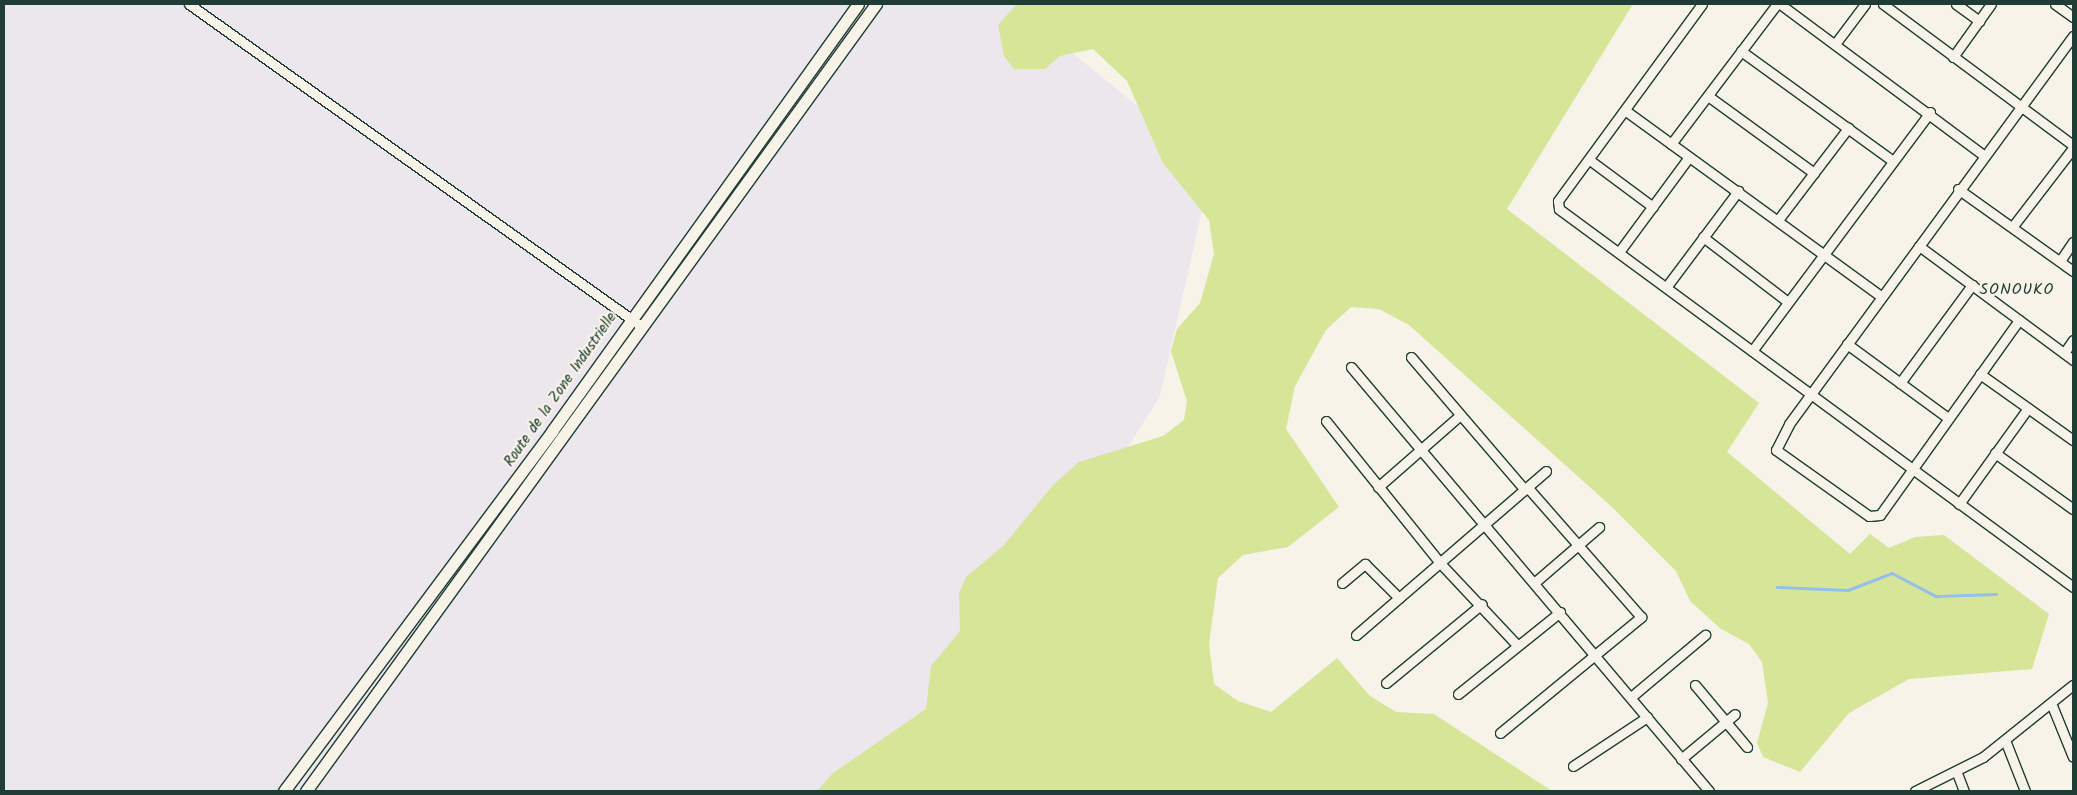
<!DOCTYPE html>
<style>
body{margin:0}
#map{position:relative;width:2077px;height:795px;overflow:hidden;background:#f7f3e8;font-family:Kalam,sans-serif}
div>[style]{position:absolute}
.built>*{inset:0;background:#ece6ed}
.green>*{inset:0;background:#d7e598}
.stream>*{height:2.5px;margin:-1.25px;padding:0 1.25px;transform-origin:1.25px;border-radius:1.25px;background:#92bfeb}
.roads{filter:drop-shadow(1px 0 #1f3d34) drop-shadow(-1px 0 #1f3d34) drop-shadow(0 1px #1f3d34) drop-shadow(0 -1px #1f3d34)}
.minor>*{height:9px;margin:-4.5px;padding:0 4.5px;transform-origin:4.5px;border-radius:4.5px;background:#f7f3e8}
.major>*{height:11px;margin:-5.5px;padding:0 5.5px;transform-origin:5.5px;border-radius:5.5px;background:#f7f3e8}
span{translate:-50% -50%;white-space:nowrap;text-align:center;line-height:1.15;-webkit-text-stroke:4.5px #f7f3e8;paint-order:stroke}
.street-label{font-size:15px;color:#1f3d34}
.neighbourhood-label{font-size:16px;color:#1f3d34;letter-spacing:1px}
.frame{position:absolute;inset:0;border:5px solid #1f3d34;pointer-events:none}
</style>
<div id="map">
<div class="built">
<div style="clip-path:polygon(4px 4px,1062px 4px,1045px 31px,1212px 166px,1160px 396px,911px 791px,4px 791px)"></div>
</div>
<div class="green">
<div style="clip-path:polygon(1017px 4px,1633px 4px,1507px 209px,1759px 403px,1727px 452px,1850px 554px,1870px 534px,1889px 548px,1915px 537px,1944px 535px,2049px 614px,2032px 669px,1909px 679px,1849px 713px,1800px 772px,1763px 757px,1757px 743px,1768px 703px,1762px 662px,1749px 644px,1721px 629px,1690px 601px,1676px 571px,1612px 507px,1409px 325px,1379px 309px,1351px 307px,1326px 330px,1295px 386px,1286px 429px,1339px 507px,1288px 547px,1243px 555px,1218px 578px,1209px 644px,1214px 684px,1238px 701px,1271px 712px,1337px 658px,1370px 696px,1396px 712px,1434px 714px,1552px 791px,817px 791px,833px 773px,926px 709px,931px 666px,960px 631px,959px 594px,966px 577px,1003px 546px,1053px 485px,1079px 462px,1163px 436px,1184px 420px,1187px 401px,1171px 351px,1177px 329px,1200px 303px,1214px 254px,1209px 220px,1163px 163px,1127px 81px,1093px 49px,1060px 56px,1045px 69px,1014px 69px,1004px 56px,998px 25px)"></div>
</div>
<div class="stream">
<div style="left:1777px;top:587px;width:71px;rotate:2.4deg"></div>
<div style="left:1848px;top:590px;width:47px;rotate:-21.1deg"></div>
<div style="left:1892px;top:573px;width:50px;rotate:27.6deg"></div>
<div style="left:1936px;top:596px;width:60px;rotate:-1.9deg"></div>
</div>
<div class="roads">
<div class="minor">
<div style="left:189px;top:4px;width:555px;rotate:35.47deg"></div>
<div style="left:1702px;top:4px;width:244px;rotate:126.2deg"></div>
<div style="left:1558px;top:201px;width:8px;rotate:83deg"></div>
<div style="left:1559px;top:209px;width:638px;rotate:36.33deg"></div>
<div style="left:1780px;top:4px;width:253px;rotate:36.6deg"></div>
<div style="left:1883px;top:4px;width:237px;rotate:36.6deg"></div>
<div style="left:1956px;top:4px;width:29px;rotate:36deg"></div>
<div style="left:2055px;top:4px;width:22px;rotate:36deg"></div>
<div style="left:1835px;top:44px;width:50px;rotate:-53.1deg"></div>
<div style="left:1741px;top:51px;width:188px;rotate:35.9deg"></div>
<div style="left:1953px;top:57px;width:65px;rotate:-54.4deg"></div>
<div style="left:1708px;top:96px;width:131px;rotate:36deg"></div>
<div style="left:1626px;top:111px;width:316px;rotate:36deg"></div>
<div style="left:1671px;top:144px;width:176px;rotate:-52.9deg"></div>
<div style="left:1591px;top:161px;width:77px;rotate:36.6deg"></div>
<div style="left:1958px;top:189px;width:141px;rotate:35.5deg"></div>
<div style="left:1778px;top:220px;width:116px;rotate:-52.7deg"></div>
<div style="left:2013px;top:226px;width:98px;rotate:-52.4deg"></div>
<div style="left:1703px;top:237px;width:107px;rotate:37.4deg"></div>
<div style="left:1919px;top:246px;width:192px;rotate:36.5deg"></div>
<div style="left:1619px;top:252px;width:118px;rotate:-53.6deg"></div>
<div style="left:2060px;top:261px;width:23px;rotate:-56deg"></div>
<div style="left:1667px;top:286px;width:119px;rotate:-53.2deg"></div>
<div style="left:2019px;top:320px;width:239px;rotate:125.5deg"></div>
<div style="left:1880px;top:515px;width:11px;rotate:175deg"></div>
<div style="left:1869px;top:516px;width:114px;rotate:-144.6deg"></div>
<div style="left:1776px;top:450px;width:29px;rotate:-63deg"></div>
<div style="left:1789px;top:424px;width:481px;rotate:-53.8deg"></div>
<div style="left:1847px;top:344px;width:125px;rotate:36.2deg"></div>
<div style="left:1752px;top:351px;width:298px;rotate:-53.3deg"></div>
<div style="left:2064px;top:353px;width:16px;rotate:-55deg"></div>
<div style="left:1411px;top:357px;width:175px;rotate:49.4deg"></div>
<div style="left:1351px;top:367px;width:555px;rotate:49.82deg"></div>
<div style="left:1980px;top:374px;width:114px;rotate:35.4deg"></div>
<div style="left:1900px;top:383px;width:122px;rotate:-53.7deg"></div>
<div style="left:1326px;top:421px;width:182px;rotate:51.2deg"></div>
<div style="left:1440px;top:563px;width:112px;rotate:46.8deg"></div>
<div style="left:1995px;top:453px;width:96px;rotate:35.7deg"></div>
<div style="left:1378px;top:487px;width:108px;rotate:-41.2deg"></div>
<div style="left:1959px;top:504px;width:118px;rotate:-54.3deg"></div>
<div style="left:1342px;top:583px;width:30px;rotate:-40deg"></div>
<div style="left:1365px;top:564px;width:48px;rotate:45deg"></div>
<div style="left:1534px;top:583px;width:86px;rotate:-40.7deg"></div>
<div style="left:1356px;top:635px;width:251px;rotate:-40.8deg"></div>
<div style="left:1386px;top:683px;width:124px;rotate:-39.5deg"></div>
<div style="left:1695px;top:685px;width:81px;rotate:50deg"></div>
<div style="left:1458px;top:694px;width:131px;rotate:-38.8deg"></div>
<div style="left:1631px;top:697px;width:97px;rotate:-40deg"></div>
<div style="left:2051px;top:703px;width:58px;rotate:67.8deg"></div>
<div style="left:1500px;top:733px;width:183px;rotate:-39.4deg"></div>
<div style="left:1641px;top:617px;width:171px;rotate:-131.2deg"></div>
<div style="left:2005px;top:740px;width:55px;rotate:68.6deg"></div>
<div style="left:1681px;top:759px;width:70px;rotate:-39.8deg"></div>
<div style="left:1573px;top:766px;width:89px;rotate:-33.5deg"></div>
<div style="left:1957px;top:773px;width:19px;rotate:69deg"></div>
<div style="left:1915px;top:791px;width:76px;rotate:-26.6deg"></div>
<div style="left:1983px;top:757px;width:115px;rotate:-38.7deg"></div>
</div>
<div class="major">
<div style="left:284px;top:791px;width:449px;rotate:-53.3deg"></div>
<div style="left:552px;top:431px;width:525px;rotate:-54.37deg"></div>
<div style="left:306px;top:791px;width:972px;rotate:-54.09deg"></div>
</div>
</div>
<div class="street-label">
<span style="left:561px;top:390px;rotate:-55deg">Route de la Zone Industrielle</span>
</div>
<div class="neighbourhood-label">
<span style="left:2017px;top:290px">SONOUKO</span>
</div>
<div class="frame"></div>
</div>
